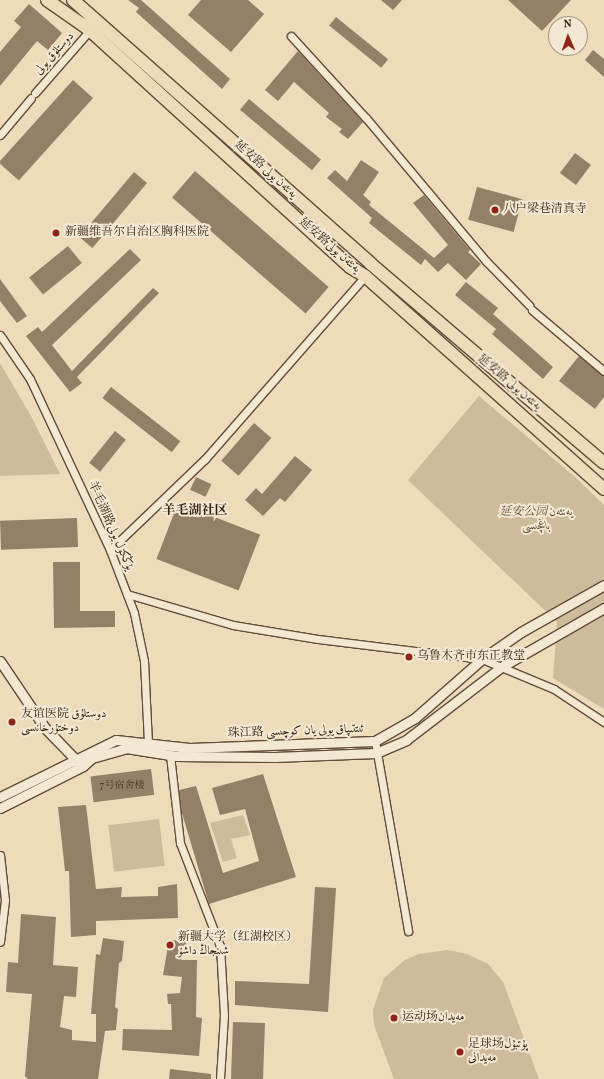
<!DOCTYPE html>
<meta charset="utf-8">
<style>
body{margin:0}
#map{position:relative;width:604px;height:1079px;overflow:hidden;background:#eddbb9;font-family:Vollkorn,Amiri,"Noto Serif SC",serif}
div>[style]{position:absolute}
.green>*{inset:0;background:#cdbb9c;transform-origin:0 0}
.building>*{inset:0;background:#938067;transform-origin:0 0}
.roads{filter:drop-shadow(1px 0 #614d39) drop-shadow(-1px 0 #614d39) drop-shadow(0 1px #614d39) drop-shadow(0 -1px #614d39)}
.minor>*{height:7px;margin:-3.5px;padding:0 3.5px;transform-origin:3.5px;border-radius:3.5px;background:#f3e8d2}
.tertiary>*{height:9px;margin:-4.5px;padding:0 4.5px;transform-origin:4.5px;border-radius:4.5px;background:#f3e8d2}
.primary>*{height:12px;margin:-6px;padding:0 6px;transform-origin:6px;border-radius:6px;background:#eddbb9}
.trunk>*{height:12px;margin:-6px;padding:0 6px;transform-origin:6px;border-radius:6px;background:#eddbb9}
.dots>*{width:11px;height:11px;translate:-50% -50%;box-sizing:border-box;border:2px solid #f3e8d2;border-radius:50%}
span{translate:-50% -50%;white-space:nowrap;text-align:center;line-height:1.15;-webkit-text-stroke:4px #f3e8d2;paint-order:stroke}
.number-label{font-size:10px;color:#4a3624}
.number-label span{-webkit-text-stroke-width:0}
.street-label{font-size:12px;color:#321e0e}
.poi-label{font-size:12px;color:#321e0e}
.left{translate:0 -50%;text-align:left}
.park-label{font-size:12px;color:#604d39;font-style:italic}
.neighbourhood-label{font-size:13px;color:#321e0e;font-weight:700}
.north{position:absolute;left:548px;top:16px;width:40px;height:40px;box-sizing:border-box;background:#f3e8d2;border:1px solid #a69784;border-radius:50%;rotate:358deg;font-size:11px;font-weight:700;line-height:16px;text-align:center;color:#321e0e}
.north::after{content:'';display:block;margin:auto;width:14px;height:18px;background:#8f2418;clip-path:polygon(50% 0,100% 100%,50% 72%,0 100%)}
</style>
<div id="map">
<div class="green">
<div style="clip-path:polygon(0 363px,31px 416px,60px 474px,0 476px)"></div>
<div style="clip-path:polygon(479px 396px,575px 477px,604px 505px,604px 709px,553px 678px,557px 622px,408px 480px)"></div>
<div style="clip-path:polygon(243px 815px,250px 835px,231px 839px,237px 858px,223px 862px,210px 823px)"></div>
<div style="left:159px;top:819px;width:47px;height:51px;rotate:83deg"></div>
<div style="clip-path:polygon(448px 950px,467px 954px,488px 964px,503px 982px,539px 1079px,394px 1079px,374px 1025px,373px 1010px,384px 978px,405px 960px,419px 954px)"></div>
</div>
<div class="building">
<div style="clip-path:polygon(128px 0,141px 0,230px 79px,222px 89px,136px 12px,139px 8px)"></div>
<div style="clip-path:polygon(201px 0,248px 0,264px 14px,231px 52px,188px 15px)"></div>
<div style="clip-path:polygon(381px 0,402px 0,393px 10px)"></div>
<div style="clip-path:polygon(508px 0,571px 0,542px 31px)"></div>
<div style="clip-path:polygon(29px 4px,62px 33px,48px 50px,37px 41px,0 86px,0 52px,21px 27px,14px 21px)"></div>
<div style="left:336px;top:17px;width:67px;height:11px;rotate:39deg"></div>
<div style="clip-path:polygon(593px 50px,604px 59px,604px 77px,585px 60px)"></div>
<div style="clip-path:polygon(298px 51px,363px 122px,348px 139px,339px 132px,342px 129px,326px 117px,329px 113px,294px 82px,278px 101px,265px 90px)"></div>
<div style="left:73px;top:80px;width:27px;height:111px;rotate:42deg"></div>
<div style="left:249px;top:99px;width:94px;height:14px;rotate:40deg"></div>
<div style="left:575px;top:153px;width:20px;height:25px;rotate:37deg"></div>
<div style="clip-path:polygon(361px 160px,379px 172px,363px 195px,371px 202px,369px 205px,434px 258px,448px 245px,413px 203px,424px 195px,470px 250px,468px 252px,481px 264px,466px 280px,448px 263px,438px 272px,425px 259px,421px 265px,369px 223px,372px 218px,327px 178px,335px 170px,347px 181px)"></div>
<div style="left:195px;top:171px;width:177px;height:35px;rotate:41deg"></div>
<div style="left:134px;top:172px;width:17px;height:85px;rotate:40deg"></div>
<div style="left:477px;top:187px;width:47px;height:34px;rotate:15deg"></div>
<div style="left:68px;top:246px;width:22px;height:50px;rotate:51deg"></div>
<div style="clip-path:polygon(130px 249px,141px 260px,52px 345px,72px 371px,153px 288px,159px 293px,77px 377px,82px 383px,70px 392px,26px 336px,38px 327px,42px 332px)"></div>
<div style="clip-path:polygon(0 279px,27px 316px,17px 323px,0 301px)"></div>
<div style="clip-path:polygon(466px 282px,498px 308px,493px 314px,553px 367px,543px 379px,492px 334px,496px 329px,455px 295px)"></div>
<div style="clip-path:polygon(579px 356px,604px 376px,604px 397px,595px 409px,559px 381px)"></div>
<div style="left:111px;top:387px;width:88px;height:14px;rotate:38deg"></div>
<div style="left:254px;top:423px;width:23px;height:50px;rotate:41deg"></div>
<div style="left:115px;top:431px;width:14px;height:41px;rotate:39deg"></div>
<div style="clip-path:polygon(295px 456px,312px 470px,285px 502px,280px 498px,263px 516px,245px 500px,256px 488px,262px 494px)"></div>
<div style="left:196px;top:477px;width:17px;height:14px;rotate:25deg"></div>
<div style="left:178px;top:503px;width:88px;height:60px;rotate:21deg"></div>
<div style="left:77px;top:518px;width:29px;height:77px;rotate:88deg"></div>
<div style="clip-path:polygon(53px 562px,80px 562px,80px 611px,115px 611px,115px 627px,54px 628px)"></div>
<div style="left:151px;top:769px;width:26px;height:61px;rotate:83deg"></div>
<div style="clip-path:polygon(263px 774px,296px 877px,209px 904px,181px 810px,179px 790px,196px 786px,223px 873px,259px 861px,245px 809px,220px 815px,212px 788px)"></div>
<div style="clip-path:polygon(86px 805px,96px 889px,122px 887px,121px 897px,158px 896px,158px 887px,177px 884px,178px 918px,96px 921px,96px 935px,71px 937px,69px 871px,65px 871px,58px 807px)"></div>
<div style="clip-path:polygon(315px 887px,336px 888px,328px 1012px,235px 1005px,235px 981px,309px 984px)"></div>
<div style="clip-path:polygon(21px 914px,56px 917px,53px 965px,78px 967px,76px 997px,64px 996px,60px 1027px,72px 1030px,72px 1040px,96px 1042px,96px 1014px,91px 1014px,96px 954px,100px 955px,103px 938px,124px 941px,122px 961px,119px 963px,115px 1007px,118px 1009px,116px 1030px,105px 1031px,98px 1079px,28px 1079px,25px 1076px,32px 994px,6px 992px,8px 962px,18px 963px)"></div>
<div style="clip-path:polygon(169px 940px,187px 941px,181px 960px,197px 960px,196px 1017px,202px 1018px,199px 1056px,122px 1050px,123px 1029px,172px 1030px,171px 1004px,168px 1004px,167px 994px,180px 993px,182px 977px,163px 975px)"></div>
<div style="left:233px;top:1022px;width:32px;height:57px;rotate:2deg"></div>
<div style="clip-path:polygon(170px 1069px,211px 1074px,211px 1079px,169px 1079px)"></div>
</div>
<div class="roads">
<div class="minor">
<div style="left:291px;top:36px;width:111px;rotate:47.6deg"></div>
<div style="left:366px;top:118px;width:187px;rotate:50deg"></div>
<div style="left:486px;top:261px;width:62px;rotate:45.7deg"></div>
<div style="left:35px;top:93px;width:84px;rotate:-48.9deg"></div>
<div style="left:0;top:135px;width:48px;rotate:-50deg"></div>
<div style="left:532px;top:310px;width:94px;rotate:40.3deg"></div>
<div style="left:0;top:335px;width:53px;rotate:55.7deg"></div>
<div style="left:30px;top:379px;width:189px;rotate:64.9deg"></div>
<div style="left:110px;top:550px;width:67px;rotate:69.1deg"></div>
<div style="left:134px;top:613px;width:49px;rotate:78.2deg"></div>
<div style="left:144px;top:661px;width:82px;rotate:87.2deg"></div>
<div style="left:110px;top:550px;width:132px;rotate:-43.8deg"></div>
<div style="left:205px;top:459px;width:243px;rotate:-48.8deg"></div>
<div style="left:127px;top:594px;width:110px;rotate:16.3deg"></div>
<div style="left:233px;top:625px;width:86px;rotate:9.4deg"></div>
<div style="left:318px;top:639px;width:165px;rotate:7deg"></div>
<div style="left:482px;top:659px;width:78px;rotate:22.6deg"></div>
<div style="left:554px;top:689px;width:60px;rotate:33.4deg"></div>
<div style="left:375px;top:741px;width:193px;rotate:80.1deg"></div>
<div style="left:170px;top:755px;width:89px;rotate:83.5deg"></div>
<div style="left:180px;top:843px;width:110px;rotate:68.8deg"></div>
<div style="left:220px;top:946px;width:69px;rotate:86.7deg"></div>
<div style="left:224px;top:1015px;width:64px;rotate:93.6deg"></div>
<div style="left:0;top:855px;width:45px;rotate:83.7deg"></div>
<div style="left:5px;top:900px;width:42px;rotate:96.8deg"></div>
</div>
<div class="tertiary">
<div style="left:0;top:661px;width:81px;rotate:56.1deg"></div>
<div style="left:45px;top:728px;width:50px;rotate:45.8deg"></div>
<div style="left:0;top:797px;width:129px;rotate:-26.2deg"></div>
<div style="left:116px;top:740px;width:74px;rotate:6.2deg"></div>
<div style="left:190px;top:748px;width:185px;rotate:-2.2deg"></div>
<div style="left:375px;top:741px;width:46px;rotate:-29.9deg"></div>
<div style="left:415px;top:718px;width:89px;rotate:-41.4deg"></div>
<div style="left:482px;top:659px;width:47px;rotate:-34.7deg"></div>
<div style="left:521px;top:632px;width:95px;rotate:-29.5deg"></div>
<div style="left:0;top:808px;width:93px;rotate:-26.8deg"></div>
<div style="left:83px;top:766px;width:12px;rotate:-42deg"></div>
<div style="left:92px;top:758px;width:35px;rotate:-16deg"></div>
<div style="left:126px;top:748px;width:51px;rotate:9.1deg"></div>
<div style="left:176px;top:756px;width:99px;rotate:0.6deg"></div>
<div style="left:275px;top:757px;width:101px;rotate:-2.3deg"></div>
<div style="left:376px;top:753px;width:33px;rotate:-23deg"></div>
<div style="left:406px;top:740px;width:120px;rotate:-37.5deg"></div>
<div style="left:501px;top:667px;width:119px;rotate:-29.8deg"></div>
</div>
<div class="primary">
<div style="left:73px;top:0;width:398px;rotate:41.5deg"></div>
<div style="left:371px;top:264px;width:306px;rotate:40.5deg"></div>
<div style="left:83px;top:24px;width:361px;rotate:42.3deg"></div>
<div style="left:350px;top:267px;width:17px;rotate:31deg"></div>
<div style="left:365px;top:276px;width:320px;rotate:41.7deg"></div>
</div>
<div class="trunk">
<div style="left:47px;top:0;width:52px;rotate:34.9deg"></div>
</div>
</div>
<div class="dots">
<div style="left:495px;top:210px;background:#8f2418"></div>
<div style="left:56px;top:233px;background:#8f2418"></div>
<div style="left:409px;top:657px;background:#8f2418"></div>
<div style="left:12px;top:722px;background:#8f2418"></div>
<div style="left:170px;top:945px;background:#8f2418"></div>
<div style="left:394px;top:1018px;background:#8f2418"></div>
<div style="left:460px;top:1052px;background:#8f2418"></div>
</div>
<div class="number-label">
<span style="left:122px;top:786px">7号宿舍楼</span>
</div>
<div class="street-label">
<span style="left:55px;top:54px;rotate:-48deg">دوستلۇق يولى</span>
<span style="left:265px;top:170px;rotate:42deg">延安路 يەنئەن يولى</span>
<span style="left:329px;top:246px;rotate:41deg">延安路يەنئەن يولى</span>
<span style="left:509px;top:383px;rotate:40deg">延安路 يەنئەن يولى</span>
<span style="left:110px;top:526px;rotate:66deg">羊毛湖路يۇڭكۆل يولى</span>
<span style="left:296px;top:732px;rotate:-2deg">珠江路 ئىتتىپاق يولى يان كوچىسى</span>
</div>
<div class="poi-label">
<span class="left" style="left:503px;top:210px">八户梁巷清真寺</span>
<span class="left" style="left:65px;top:233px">新疆维吾尔自治区胸科医院</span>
<span class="left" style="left:417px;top:657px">乌鲁木齐市东正教堂</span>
<span class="left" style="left:21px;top:722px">友谊医院 دوستلۇق<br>دوختۇرخانىسى</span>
<span class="left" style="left:178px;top:945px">新疆大学（红湖校区）<br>شىنجاڭ داشۆ</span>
<span class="left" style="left:402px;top:1018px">运动场مەيدان</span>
<span class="left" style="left:468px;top:1052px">足球场پۇتبۇل<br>مەيدانى</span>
</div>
<div class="park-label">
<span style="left:536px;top:520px">延安公园 يەنئەن<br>باغچىسى</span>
</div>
<div class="neighbourhood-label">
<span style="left:195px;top:511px">羊毛湖社区</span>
</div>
<div class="north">N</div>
</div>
